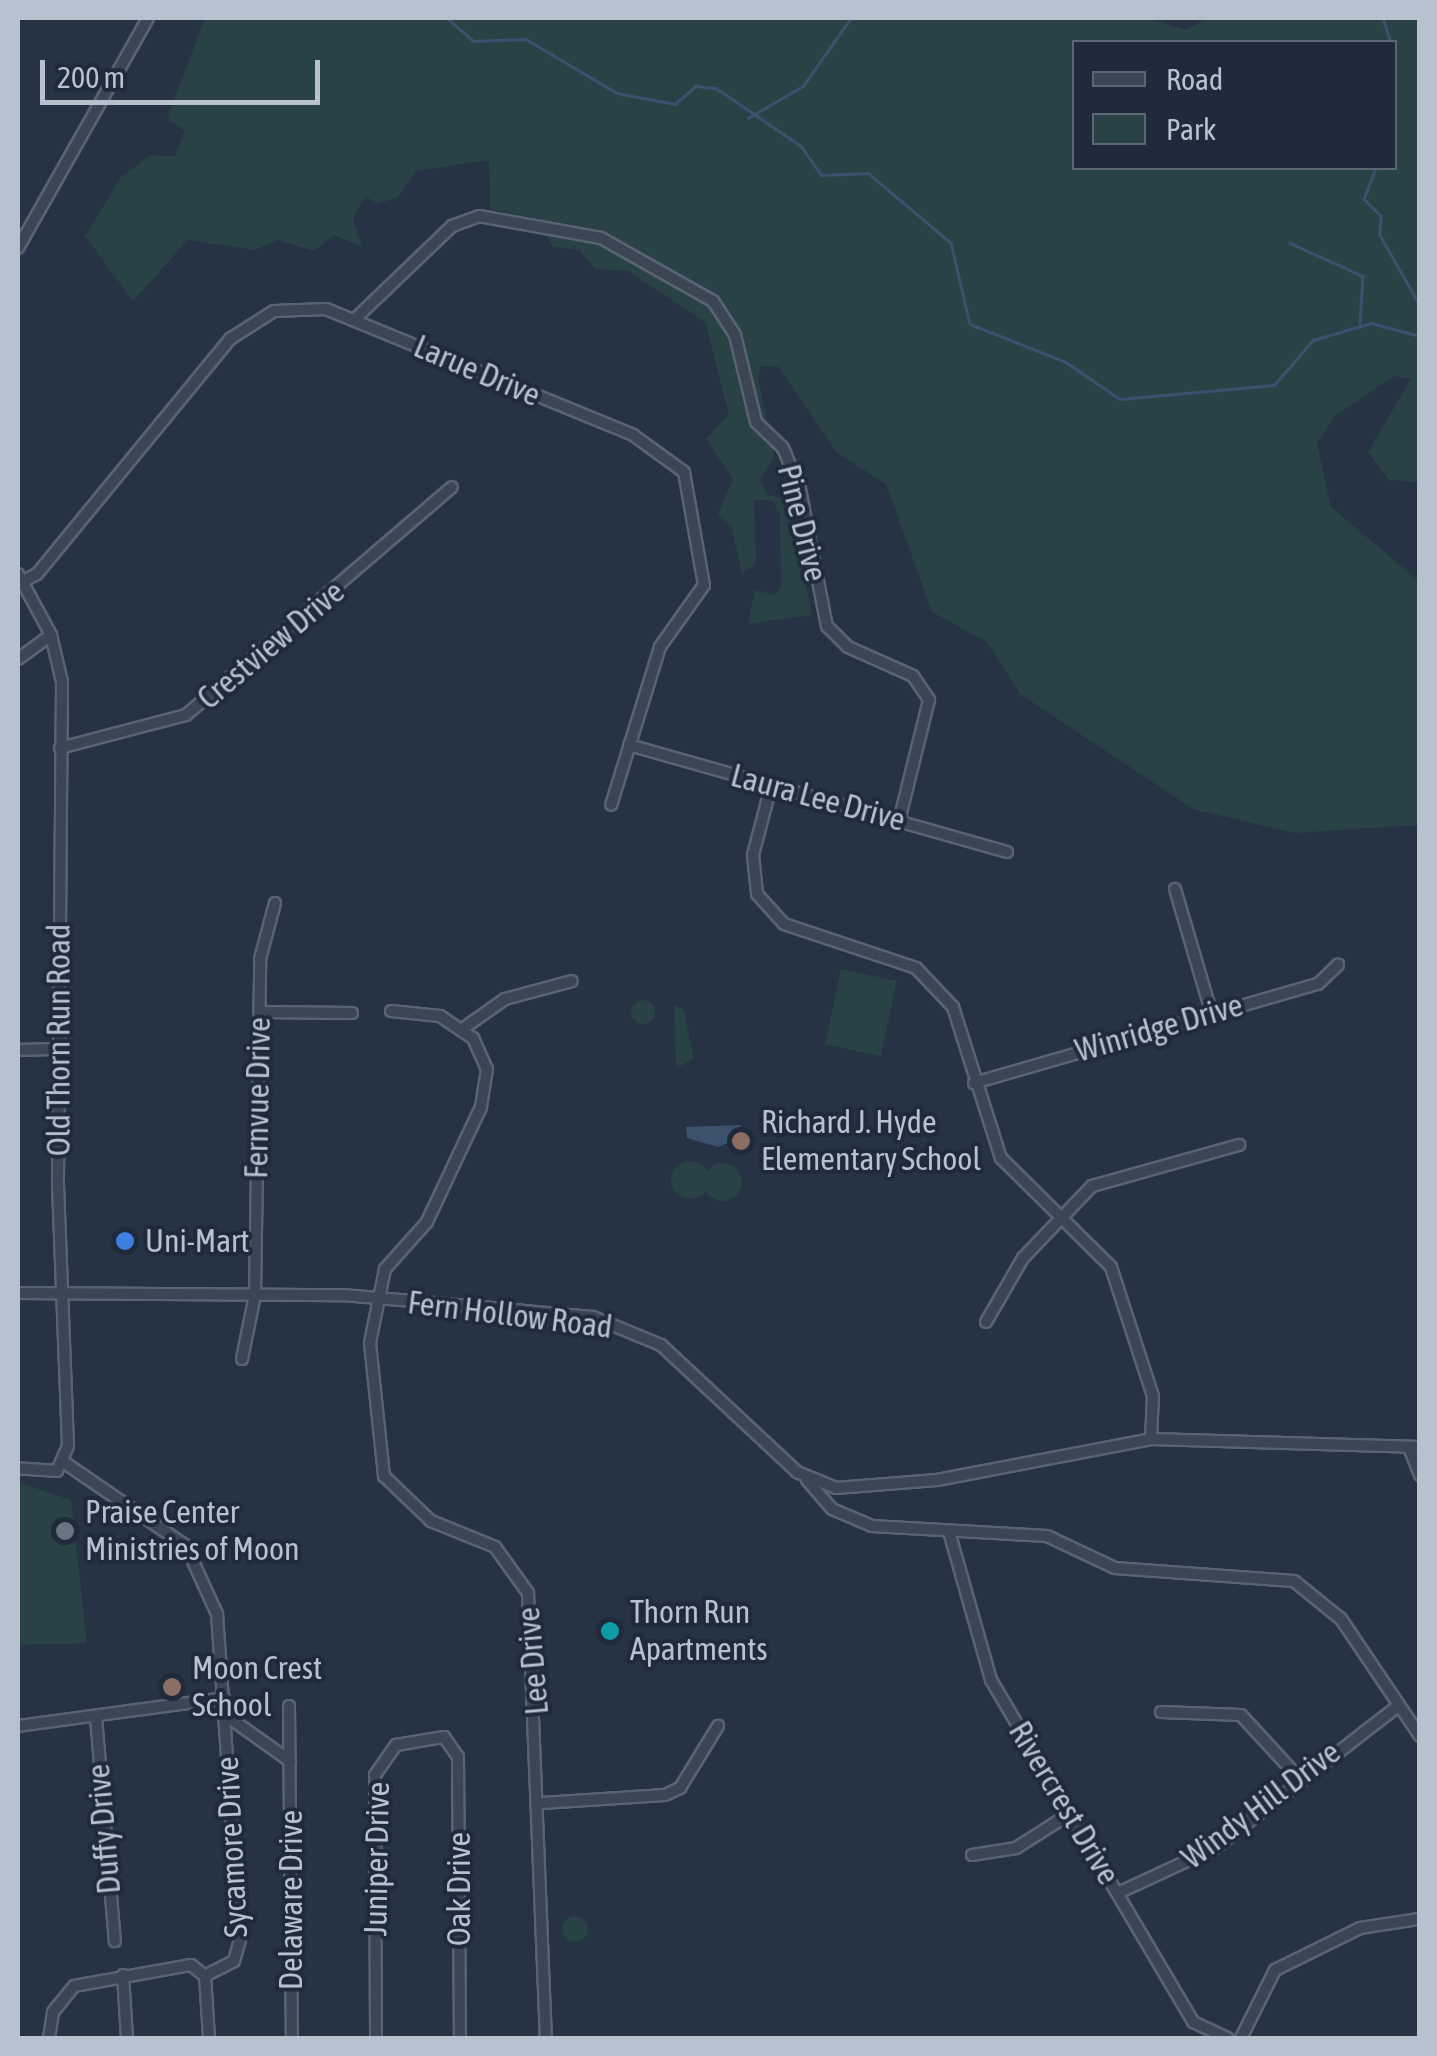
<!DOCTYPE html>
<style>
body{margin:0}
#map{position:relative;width:1437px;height:2056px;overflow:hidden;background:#263345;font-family:"Asap Condensed",sans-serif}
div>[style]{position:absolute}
.green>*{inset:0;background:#284246;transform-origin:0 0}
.round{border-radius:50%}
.water>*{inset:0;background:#3b516e}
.stream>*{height:2.5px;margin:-1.25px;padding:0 1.25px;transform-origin:1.25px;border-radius:1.25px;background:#3b516e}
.roads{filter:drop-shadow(2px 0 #596372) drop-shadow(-2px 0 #596372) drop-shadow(0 2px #596372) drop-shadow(0 -2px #596372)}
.minor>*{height:10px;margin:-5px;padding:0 5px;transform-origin:5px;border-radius:5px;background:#3b4554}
.dots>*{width:28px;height:28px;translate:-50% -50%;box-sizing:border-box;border:5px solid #1f2a3a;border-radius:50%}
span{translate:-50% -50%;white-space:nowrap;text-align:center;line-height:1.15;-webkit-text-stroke:8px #1f2a3a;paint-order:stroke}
.street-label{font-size:32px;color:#b8c1ce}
.poi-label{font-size:32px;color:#b8c1ce}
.left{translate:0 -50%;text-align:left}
.frame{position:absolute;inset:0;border:20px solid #b8c1ce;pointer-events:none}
.legend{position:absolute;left:1072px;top:40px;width:325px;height:130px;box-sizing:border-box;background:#1f2a3a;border:2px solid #5c6675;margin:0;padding:12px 18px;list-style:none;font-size:30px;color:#b8c1ce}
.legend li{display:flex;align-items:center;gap:20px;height:50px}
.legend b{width:50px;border:2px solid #5c6675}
.scale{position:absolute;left:40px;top:60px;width:280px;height:45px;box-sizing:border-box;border:5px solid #b8c1ce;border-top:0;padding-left:12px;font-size:30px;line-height:35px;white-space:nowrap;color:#b8c1ce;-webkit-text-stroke:8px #1f2a3a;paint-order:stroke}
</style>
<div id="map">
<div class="green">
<div style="clip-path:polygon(evenodd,205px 18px,1147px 18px,1186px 30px,1207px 18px,1419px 18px,1419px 482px,1389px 480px,1368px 452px,1411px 379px,1394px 376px,1335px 416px,1317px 443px,1331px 507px,1419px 581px,1419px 825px,1294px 833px,1193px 809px,1020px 694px,987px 642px,932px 612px,886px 484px,836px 452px,779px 367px,761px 366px,758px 379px,774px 456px,760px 480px,768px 495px,790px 500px,812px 615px,748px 624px,755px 590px,775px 595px,781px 586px,780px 516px,773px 501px,754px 500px,756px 563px,742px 574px,732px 529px,718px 515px,733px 479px,706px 439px,729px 414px,705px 322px,628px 271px,595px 269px,579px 250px,553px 247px,538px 219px,490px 209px,489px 160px,416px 171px,397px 198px,375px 204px,366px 196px,353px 218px,362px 247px,334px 235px,314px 251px,278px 240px,255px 250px,188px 240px,133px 301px,85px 236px,121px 177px,151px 155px,175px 156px,185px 131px,167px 118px,205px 18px,1074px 42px,1394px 42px,1394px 168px,1074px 168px,1074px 42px)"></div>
<div style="left:841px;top:969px;width:57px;height:77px;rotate:12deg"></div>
<div class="round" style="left:631px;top:1000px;width:24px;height:24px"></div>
<div style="clip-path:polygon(674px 1005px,684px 1010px,694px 1059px,676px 1068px)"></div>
<div class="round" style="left:671px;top:1161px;width:38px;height:38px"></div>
<div class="round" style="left:704px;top:1163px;width:38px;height:38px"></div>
<div style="clip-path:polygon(18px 1482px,71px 1500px,87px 1643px,18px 1645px)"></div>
<div class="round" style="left:562px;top:1916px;width:26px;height:26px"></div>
</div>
<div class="water">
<div style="clip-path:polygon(741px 1125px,739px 1138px,718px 1147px,687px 1138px,686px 1127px)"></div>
</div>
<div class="stream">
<div style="left:447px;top:18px;width:35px;rotate:41deg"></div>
<div style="left:473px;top:41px;width:53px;rotate:-2.2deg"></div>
<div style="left:526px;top:39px;width:106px;rotate:30.7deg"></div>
<div style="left:617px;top:93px;width:59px;rotate:10.7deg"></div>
<div style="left:675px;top:104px;width:28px;rotate:-41deg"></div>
<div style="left:696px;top:86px;width:20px;rotate:6deg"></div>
<div style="left:716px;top:88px;width:103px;rotate:34.3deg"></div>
<div style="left:801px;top:146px;width:35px;rotate:55deg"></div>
<div style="left:821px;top:175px;width:47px;rotate:-2.4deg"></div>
<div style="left:868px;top:173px;width:109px;rotate:40.1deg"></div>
<div style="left:951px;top:243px;width:83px;rotate:76.8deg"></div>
<div style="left:970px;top:324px;width:103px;rotate:21.6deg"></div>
<div style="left:1066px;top:362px;width:65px;rotate:34.4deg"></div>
<div style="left:1120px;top:399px;width:155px;rotate:-5.2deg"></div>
<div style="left:1274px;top:385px;width:60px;rotate:-49.1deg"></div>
<div style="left:1313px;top:340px;width:60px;rotate:-16.3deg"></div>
<div style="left:1371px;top:323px;width:51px;rotate:14.9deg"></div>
<div style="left:1383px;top:18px;width:25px;rotate:72deg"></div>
<div style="left:748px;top:118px;width:64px;rotate:-30.2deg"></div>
<div style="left:803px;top:86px;width:83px;rotate:-54.8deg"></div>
<div style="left:1376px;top:168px;width:33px;rotate:111deg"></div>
<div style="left:1364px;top:199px;width:24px;rotate:45deg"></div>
<div style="left:1381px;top:216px;width:19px;rotate:93deg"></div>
<div style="left:1380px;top:235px;width:81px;rotate:60.3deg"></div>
<div style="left:1290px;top:243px;width:80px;rotate:24.3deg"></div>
<div style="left:1363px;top:276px;width:48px;rotate:93.6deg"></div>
</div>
<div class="roads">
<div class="minor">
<div style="left:18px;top:248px;width:264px;rotate:-60.5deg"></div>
<div style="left:354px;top:320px;width:136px;rotate:-43.8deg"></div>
<div style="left:452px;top:226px;width:29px;rotate:-20deg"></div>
<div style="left:479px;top:216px;width:124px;rotate:10.2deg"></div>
<div style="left:601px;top:238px;width:129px;rotate:29.4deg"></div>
<div style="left:713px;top:301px;width:40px;rotate:57.1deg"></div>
<div style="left:735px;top:335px;width:89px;rotate:76.4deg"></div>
<div style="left:756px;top:422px;width:37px;rotate:44deg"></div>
<div style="left:783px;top:448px;width:44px;rotate:67.5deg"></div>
<div style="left:800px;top:489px;width:140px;rotate:78.9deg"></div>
<div style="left:827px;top:626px;width:30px;rotate:45deg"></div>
<div style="left:848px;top:647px;width:71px;rotate:24deg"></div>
<div style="left:913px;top:676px;width:29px;rotate:56deg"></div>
<div style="left:929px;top:700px;width:125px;rotate:103.9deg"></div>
<div style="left:18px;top:574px;width:69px;rotate:61.6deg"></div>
<div style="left:51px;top:635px;width:48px;rotate:76.8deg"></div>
<div style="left:62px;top:682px;width:503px;rotate:90.46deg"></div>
<div style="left:58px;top:1185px;width:261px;rotate:87.8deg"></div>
<div style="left:68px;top:1446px;width:27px;rotate:114deg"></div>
<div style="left:57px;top:1471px;width:39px;rotate:-176deg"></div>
<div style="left:18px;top:584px;width:21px;rotate:-28deg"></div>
<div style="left:37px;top:574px;width:304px;rotate:-50.6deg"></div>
<div style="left:230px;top:339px;width:52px;rotate:-32.5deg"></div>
<div style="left:274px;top:311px;width:52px;rotate:-2.2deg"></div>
<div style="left:326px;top:309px;width:332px;rotate:22.3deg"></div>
<div style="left:633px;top:435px;width:63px;rotate:36deg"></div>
<div style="left:684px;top:472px;width:115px;rotate:80deg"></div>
<div style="left:704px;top:585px;width:76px;rotate:125.4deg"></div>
<div style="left:660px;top:647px;width:165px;rotate:107.2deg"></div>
<div style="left:18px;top:659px;width:41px;rotate:-36deg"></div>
<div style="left:629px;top:745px;width:393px;rotate:15.8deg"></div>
<div style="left:60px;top:748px;width:130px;rotate:-14.7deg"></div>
<div style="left:186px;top:715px;width:350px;rotate:-40.6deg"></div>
<div style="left:771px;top:786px;width:71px;rotate:104.6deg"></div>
<div style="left:753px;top:855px;width:39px;rotate:84deg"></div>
<div style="left:757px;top:894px;width:40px;rotate:48deg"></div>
<div style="left:784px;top:924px;width:139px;rotate:18.4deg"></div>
<div style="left:916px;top:968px;width:54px;rotate:46.5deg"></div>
<div style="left:953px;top:1007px;width:158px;rotate:72.4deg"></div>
<div style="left:1001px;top:1158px;width:155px;rotate:44.7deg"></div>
<div style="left:1111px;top:1267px;width:136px;rotate:72deg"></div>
<div style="left:1153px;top:1396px;width:43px;rotate:92.7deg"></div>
<div style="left:1175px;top:889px;width:127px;rotate:73.6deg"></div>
<div style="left:391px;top:1011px;width:49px;rotate:5.8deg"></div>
<div style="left:440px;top:1016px;width:40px;rotate:34deg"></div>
<div style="left:473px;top:1038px;width:34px;rotate:66deg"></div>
<div style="left:487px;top:1069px;width:38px;rotate:99deg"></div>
<div style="left:481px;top:1107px;width:127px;rotate:115.2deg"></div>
<div style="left:427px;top:1222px;width:63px;rotate:131.8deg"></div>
<div style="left:385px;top:1269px;width:76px;rotate:101.5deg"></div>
<div style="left:370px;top:1343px;width:134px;rotate:84deg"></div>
<div style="left:384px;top:1476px;width:65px;rotate:43.8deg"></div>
<div style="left:431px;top:1521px;width:69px;rotate:22.1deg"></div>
<div style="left:495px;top:1547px;width:57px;rotate:54.3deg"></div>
<div style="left:528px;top:1593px;width:445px;rotate:87.7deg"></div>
<div style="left:260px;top:1012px;width:92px;rotate:0.6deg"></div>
<div style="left:461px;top:1030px;width:54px;rotate:-35.2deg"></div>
<div style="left:505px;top:999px;width:69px;rotate:-15deg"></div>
<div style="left:18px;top:1050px;width:41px;rotate:-1.4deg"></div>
<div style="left:974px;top:1083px;width:358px;rotate:-16.1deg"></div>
<div style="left:1318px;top:984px;width:28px;rotate:-44deg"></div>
<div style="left:18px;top:1293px;width:325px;rotate:0.4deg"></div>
<div style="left:343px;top:1295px;width:251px;rotate:5deg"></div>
<div style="left:593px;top:1317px;width:74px;rotate:22.4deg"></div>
<div style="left:661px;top:1345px;width:186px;rotate:43deg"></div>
<div style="left:797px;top:1472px;width:42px;rotate:22.3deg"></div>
<div style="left:836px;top:1488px;width:101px;rotate:-4.5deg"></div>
<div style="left:937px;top:1480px;width:218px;rotate:-10.8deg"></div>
<div style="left:1151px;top:1439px;width:269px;rotate:1.7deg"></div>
<div style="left:986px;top:1322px;width:74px;rotate:-60deg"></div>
<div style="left:1023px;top:1258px;width:100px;rotate:-46.2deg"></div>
<div style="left:1092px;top:1186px;width:153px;rotate:-15.6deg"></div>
<div style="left:242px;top:1359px;width:65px;rotate:-78.5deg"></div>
<div style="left:255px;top:1295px;width:336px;rotate:-89.1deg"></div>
<div style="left:260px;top:959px;width:58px;rotate:-75deg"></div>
<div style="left:1410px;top:1450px;width:27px;rotate:68deg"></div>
<div style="left:65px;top:1463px;width:147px;rotate:34.4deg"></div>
<div style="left:186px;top:1546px;width:75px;rotate:65.5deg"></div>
<div style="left:217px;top:1614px;width:327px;rotate:86deg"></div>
<div style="left:240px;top:1940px;width:22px;rotate:106deg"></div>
<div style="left:234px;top:1961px;width:33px;rotate:153deg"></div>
<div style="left:807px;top:1480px;width:38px;rotate:49deg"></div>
<div style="left:832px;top:1509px;width:43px;rotate:23deg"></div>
<div style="left:872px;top:1526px;width:175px;rotate:3.3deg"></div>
<div style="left:1047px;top:1536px;width:75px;rotate:25.2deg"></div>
<div style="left:1115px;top:1568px;width:179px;rotate:4.2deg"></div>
<div style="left:1294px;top:1581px;width:60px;rotate:39deg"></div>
<div style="left:1341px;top:1619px;width:141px;rotate:56deg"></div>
<div style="left:950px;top:1535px;width:151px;rotate:74.2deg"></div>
<div style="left:991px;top:1680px;width:397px;rotate:59.4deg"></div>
<div style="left:1193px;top:2022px;width:38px;rotate:25deg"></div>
<div style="left:289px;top:1706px;width:332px;rotate:89.5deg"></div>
<div style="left:1161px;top:1712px;width:80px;rotate:2.1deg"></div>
<div style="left:1241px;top:1715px;width:83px;rotate:47.4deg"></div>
<div style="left:224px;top:1714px;width:81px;rotate:35.5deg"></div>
<div style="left:96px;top:1717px;width:225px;rotate:85.2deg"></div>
<div style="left:18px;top:1726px;width:208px;rotate:-7.7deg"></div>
<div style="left:542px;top:1803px;width:123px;rotate:-3.7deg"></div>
<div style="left:665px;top:1795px;width:17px;rotate:-25deg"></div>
<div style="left:680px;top:1788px;width:73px;rotate:-58.5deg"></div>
<div style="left:972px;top:1855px;width:45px;rotate:-9deg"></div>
<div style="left:1016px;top:1848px;width:62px;rotate:-32.4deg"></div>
<div style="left:1118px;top:1893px;width:107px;rotate:-24.9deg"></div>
<div style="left:1215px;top:1848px;width:232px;rotate:-37.8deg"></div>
<div style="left:123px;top:1975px;width:63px;rotate:86.4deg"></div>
<div style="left:49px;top:2038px;width:26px;rotate:-81deg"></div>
<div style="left:53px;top:2012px;width:33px;rotate:-51deg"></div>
<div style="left:74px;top:1986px;width:119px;rotate:-10.2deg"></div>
<div style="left:191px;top:1965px;width:18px;rotate:38deg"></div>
<div style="left:205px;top:1976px;width:62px;rotate:86.3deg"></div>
<div style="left:376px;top:2038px;width:263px;rotate:-90.2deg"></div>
<div style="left:375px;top:1775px;width:37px;rotate:-55deg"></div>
<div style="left:396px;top:1745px;width:49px;rotate:-9.5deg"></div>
<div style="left:444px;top:1737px;width:24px;rotate:55deg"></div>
<div style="left:458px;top:1757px;width:281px;rotate:89.6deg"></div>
<div style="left:1241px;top:2038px;width:76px;rotate:-63.4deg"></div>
<div style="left:1275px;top:1970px;width:95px;rotate:-26.3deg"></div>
<div style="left:1360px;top:1928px;width:60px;rotate:-8.7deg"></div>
</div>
</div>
<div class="dots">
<div style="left:741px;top:1141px;background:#8d6e63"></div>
<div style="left:125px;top:1241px;background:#3f7fe0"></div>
<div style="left:65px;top:1531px;background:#6b7280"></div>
<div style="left:610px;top:1631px;background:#0f9aa8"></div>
<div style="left:172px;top:1687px;background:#8d6e63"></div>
</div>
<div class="street-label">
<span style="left:477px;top:371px;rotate:23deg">Larue Drive</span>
<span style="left:802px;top:523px;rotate:76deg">Pine Drive</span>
<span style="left:271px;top:645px;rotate:-40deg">Crestview Drive</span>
<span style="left:818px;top:798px;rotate:15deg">Laura Lee Drive</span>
<span style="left:1159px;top:1028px;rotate:-16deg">Winridge Drive</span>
<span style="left:59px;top:1040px;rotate:-90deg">Old Thorn Run Road</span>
<span style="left:258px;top:1098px;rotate:-89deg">Fernvue Drive</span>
<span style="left:510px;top:1315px;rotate:7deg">Fern Hollow Road</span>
<span style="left:533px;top:1661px;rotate:-95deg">Lee Drive</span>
<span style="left:1064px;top:1803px;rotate:59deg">Rivercrest Drive</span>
<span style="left:1261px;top:1805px;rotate:-37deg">Windy Hill Drive</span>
<span style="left:104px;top:1829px;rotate:-95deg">Duffy Drive</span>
<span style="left:232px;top:1847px;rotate:-93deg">Sycamore Drive</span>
<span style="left:377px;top:1859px;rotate:-89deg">Juniper Drive</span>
<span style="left:459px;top:1889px;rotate:-90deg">Oak Drive</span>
<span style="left:291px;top:1900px;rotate:-90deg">Delaware Drive</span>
</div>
<div class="poi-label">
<span class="left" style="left:761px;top:1141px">Richard J. Hyde<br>Elementary School</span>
<span class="left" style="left:145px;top:1241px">Uni-Mart</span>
<span class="left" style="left:85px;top:1531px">Praise Center<br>Ministries of Moon</span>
<span class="left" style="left:630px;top:1631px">Thorn Run<br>Apartments</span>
<span class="left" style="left:192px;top:1687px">Moon Crest<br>School</span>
</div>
<div class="frame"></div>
<ul class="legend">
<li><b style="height:12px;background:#3b4554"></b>Road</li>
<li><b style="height:28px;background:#284246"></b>Park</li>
</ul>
<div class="scale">200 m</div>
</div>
